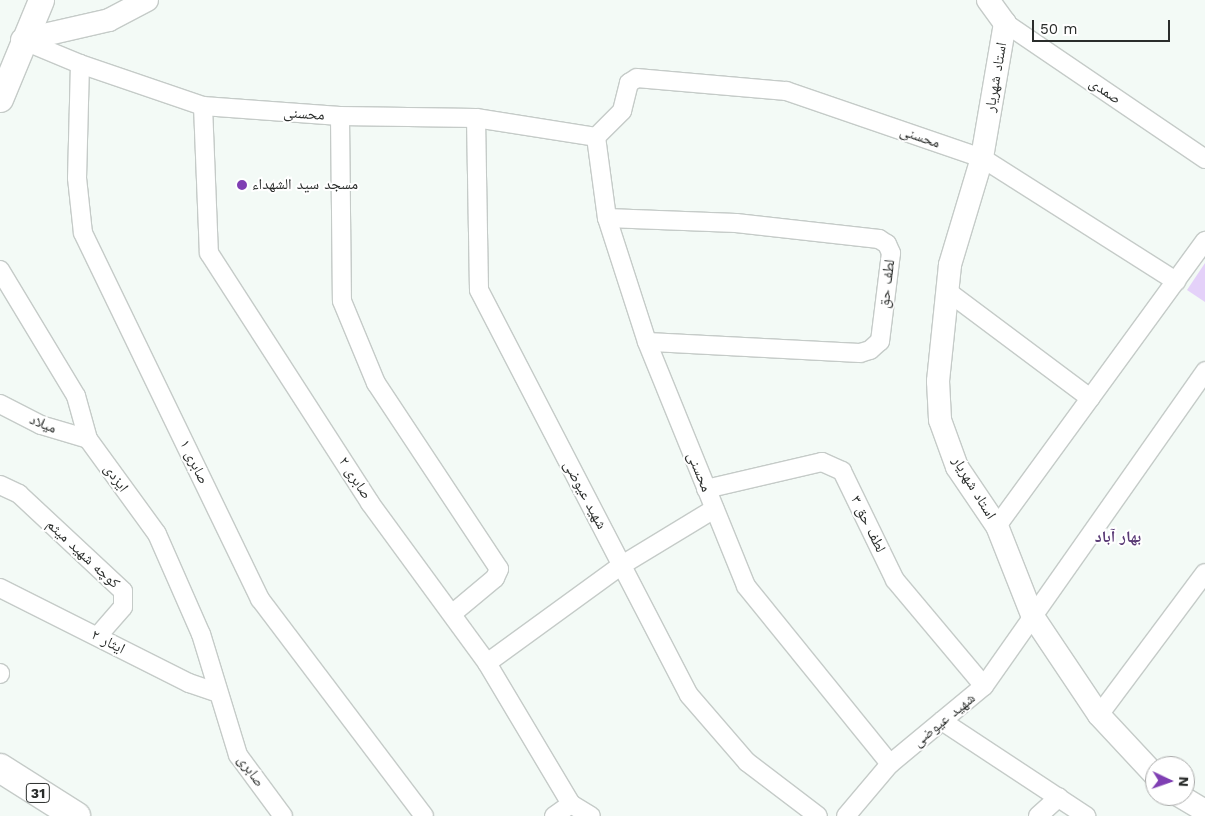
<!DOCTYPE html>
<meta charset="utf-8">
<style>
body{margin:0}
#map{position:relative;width:1205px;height:816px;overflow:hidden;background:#f3faf6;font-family:"Work Sans","Noto Naskh Arabic",sans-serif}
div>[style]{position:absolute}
.green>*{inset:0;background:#e4d1f9}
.roads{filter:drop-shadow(1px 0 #c5cbc8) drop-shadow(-1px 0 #c5cbc8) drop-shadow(0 1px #c5cbc8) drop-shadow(0 -1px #c5cbc8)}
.minor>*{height:18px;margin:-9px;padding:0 9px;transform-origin:9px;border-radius:9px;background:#fff}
.tertiary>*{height:22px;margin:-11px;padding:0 11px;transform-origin:11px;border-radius:11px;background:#fff}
.secondary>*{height:25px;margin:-12.5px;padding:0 12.5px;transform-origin:12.5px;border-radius:12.5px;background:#fff}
.trunk>*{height:28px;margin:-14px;padding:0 14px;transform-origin:14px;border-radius:14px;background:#fff}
.dots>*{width:14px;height:14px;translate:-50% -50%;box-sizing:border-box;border:2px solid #fff;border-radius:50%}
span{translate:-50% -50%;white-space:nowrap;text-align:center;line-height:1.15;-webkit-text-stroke:4px #fff;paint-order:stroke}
.shield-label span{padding:1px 4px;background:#fff;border:1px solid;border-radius:4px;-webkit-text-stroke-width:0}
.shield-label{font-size:14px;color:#2a2d2b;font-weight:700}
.street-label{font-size:15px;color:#2a2d2b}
.poi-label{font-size:15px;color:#2a2d2b}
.left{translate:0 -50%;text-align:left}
.neighbourhood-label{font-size:16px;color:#5b3c77;font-weight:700}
.north{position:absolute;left:1145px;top:756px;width:50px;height:50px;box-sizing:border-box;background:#fff;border:1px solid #aaabaa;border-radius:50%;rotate:93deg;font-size:14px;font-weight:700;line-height:20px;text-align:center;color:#2a2d2b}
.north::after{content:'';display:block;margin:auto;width:18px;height:22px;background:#7f3fb3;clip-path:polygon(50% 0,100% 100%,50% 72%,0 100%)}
.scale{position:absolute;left:1032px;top:20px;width:138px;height:22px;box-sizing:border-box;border:2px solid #2a2d2b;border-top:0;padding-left:6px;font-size:15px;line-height:18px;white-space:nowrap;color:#2a2d2b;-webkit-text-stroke:4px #fff;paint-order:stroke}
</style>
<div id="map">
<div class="green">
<div style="clip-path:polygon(1205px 263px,1205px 302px,1187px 290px)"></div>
</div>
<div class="roads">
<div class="minor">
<div style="left:1005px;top:23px;width:242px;rotate:34.2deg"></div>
<div style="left:22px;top:40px;width:63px;rotate:22.5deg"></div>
<div style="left:80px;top:64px;width:130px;rotate:18.9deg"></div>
<div style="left:203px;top:106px;width:137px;rotate:4.2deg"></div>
<div style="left:340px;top:116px;width:136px;rotate:0.8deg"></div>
<div style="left:476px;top:118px;width:121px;rotate:9deg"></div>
<div style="left:596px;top:137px;width:82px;rotate:82.3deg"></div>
<div style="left:607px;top:218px;width:130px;rotate:72.1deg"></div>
<div style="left:647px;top:342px;width:263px;rotate:67.9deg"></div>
<div style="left:746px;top:586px;width:229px;rotate:51deg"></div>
<div style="left:80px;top:64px;width:114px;rotate:91.5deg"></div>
<div style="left:77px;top:178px;width:55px;rotate:83.8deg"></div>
<div style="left:83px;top:233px;width:407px;rotate:64.2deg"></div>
<div style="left:260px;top:599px;width:272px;rotate:52.9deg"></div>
<div style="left:203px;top:106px;width:147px;rotate:87.7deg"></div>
<div style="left:209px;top:253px;width:297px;rotate:57.2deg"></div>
<div style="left:370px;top:503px;width:198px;rotate:53.8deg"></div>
<div style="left:487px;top:663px;width:164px;rotate:59.2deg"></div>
<div style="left:571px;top:804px;width:23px;rotate:31deg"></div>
<div style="left:340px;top:116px;width:185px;rotate:89.4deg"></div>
<div style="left:342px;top:301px;width:89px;rotate:67.5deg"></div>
<div style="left:376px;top:383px;width:223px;rotate:56.5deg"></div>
<div style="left:499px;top:569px;width:10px;rotate:114deg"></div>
<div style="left:495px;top:578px;width:56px;rotate:140.1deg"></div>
<div style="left:476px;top:118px;width:172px;rotate:89deg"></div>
<div style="left:479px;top:290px;width:456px;rotate:62.6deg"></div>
<div style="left:689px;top:695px;width:89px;rotate:49.1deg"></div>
<div style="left:747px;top:762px;width:89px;rotate:37.3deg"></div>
<div style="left:596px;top:137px;width:37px;rotate:-45deg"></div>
<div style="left:622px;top:111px;width:29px;rotate:-76deg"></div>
<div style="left:629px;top:83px;width:9px;rotate:-32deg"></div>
<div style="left:637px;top:78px;width:150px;rotate:5deg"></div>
<div style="left:786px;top:91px;width:207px;rotate:18.9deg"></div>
<div style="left:982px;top:158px;width:230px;rotate:32.4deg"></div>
<div style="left:607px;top:218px;width:129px;rotate:2.2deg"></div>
<div style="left:736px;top:223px;width:144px;rotate:6.4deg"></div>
<div style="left:879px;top:239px;width:9px;rotate:32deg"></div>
<div style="left:887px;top:244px;width:10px;rotate:66deg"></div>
<div style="left:891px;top:253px;width:89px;rotate:97.1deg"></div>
<div style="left:880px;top:341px;width:13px;rotate:138deg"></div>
<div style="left:870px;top:350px;width:10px;rotate:163deg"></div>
<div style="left:860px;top:353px;width:213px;rotate:-177deg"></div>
<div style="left:0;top:270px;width:147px;rotate:58.9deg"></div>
<div style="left:76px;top:396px;width:45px;rotate:74.4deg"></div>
<div style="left:88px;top:439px;width:117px;rotate:54deg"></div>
<div style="left:157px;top:534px;width:109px;rotate:66.3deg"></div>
<div style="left:201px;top:634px;width:127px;rotate:73deg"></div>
<div style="left:238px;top:755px;width:76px;rotate:53.6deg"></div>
<div style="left:947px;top:291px;width:179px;rotate:36.8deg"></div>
<div style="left:0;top:404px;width:46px;rotate:27.1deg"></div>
<div style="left:41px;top:425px;width:49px;rotate:16.6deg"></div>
<div style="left:0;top:485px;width:21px;rotate:25deg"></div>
<div style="left:19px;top:494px;width:142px;rotate:43deg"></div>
<div style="left:123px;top:591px;width:16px;rotate:90deg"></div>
<div style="left:123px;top:607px;width:38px;rotate:131deg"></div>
<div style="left:706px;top:489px;width:119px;rotate:-13.1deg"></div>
<div style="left:822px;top:462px;width:22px;rotate:24deg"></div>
<div style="left:842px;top:471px;width:121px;rotate:64.1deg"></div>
<div style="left:895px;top:580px;width:138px;rotate:50deg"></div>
<div style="left:997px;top:526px;width:353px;rotate:-53.9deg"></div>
<div style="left:0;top:588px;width:212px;rotate:26.7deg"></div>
<div style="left:189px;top:683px;width:31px;rotate:19deg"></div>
<div style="left:487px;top:663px;width:167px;rotate:-36deg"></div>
<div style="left:622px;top:565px;width:108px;rotate:-31.3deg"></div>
<div style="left:0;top:673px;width:1px;rotate:90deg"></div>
<div style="left:1099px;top:715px;width:177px;rotate:-53.3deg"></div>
<div style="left:942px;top:721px;width:173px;rotate:33.4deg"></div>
<div style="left:554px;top:816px;width:21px;rotate:-35deg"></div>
<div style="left:846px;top:816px;width:68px;rotate:-49.8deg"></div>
<div style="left:890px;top:764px;width:122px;rotate:-39.7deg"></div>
<div style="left:984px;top:686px;width:385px;rotate:-54.9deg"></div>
<div style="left:1038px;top:816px;width:28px;rotate:-42deg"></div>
</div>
<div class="tertiary">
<div style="left:988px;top:0;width:29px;rotate:54deg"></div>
<div style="left:1005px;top:23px;width:137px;rotate:99.7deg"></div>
<div style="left:982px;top:158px;width:112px;rotate:106.7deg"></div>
<div style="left:950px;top:265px;width:117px;rotate:95.9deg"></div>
<div style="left:938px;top:381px;width:39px;rotate:87deg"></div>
<div style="left:940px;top:420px;width:50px;rotate:70.1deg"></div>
<div style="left:957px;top:467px;width:71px;rotate:55.9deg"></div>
<div style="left:997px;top:526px;width:96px;rotate:68.5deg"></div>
<div style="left:1032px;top:615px;width:120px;rotate:56.2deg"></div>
<div style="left:1099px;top:715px;width:82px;rotate:47deg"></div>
<div style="left:22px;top:40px;width:89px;rotate:-12.9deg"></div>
<div style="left:109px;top:20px;width:43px;rotate:-27.8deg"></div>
<div style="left:1180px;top:796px;width:29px;rotate:31deg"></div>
</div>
<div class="secondary">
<div style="left:0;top:99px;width:107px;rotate:-67.5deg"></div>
</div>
<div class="trunk">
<div style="left:0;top:768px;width:90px;rotate:32.3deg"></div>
</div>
</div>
<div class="dots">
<div style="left:242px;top:185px;background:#7f3fb3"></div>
</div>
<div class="shield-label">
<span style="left:38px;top:793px">31</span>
</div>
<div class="street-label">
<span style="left:996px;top:77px;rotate:-80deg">استاد شهریار</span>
<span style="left:1105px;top:91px;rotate:34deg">صمدی</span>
<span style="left:304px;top:114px;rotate:4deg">محسنی</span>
<span style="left:920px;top:137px;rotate:19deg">محسنی</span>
<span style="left:887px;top:284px;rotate:-83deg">لطف حق</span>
<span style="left:43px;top:424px;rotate:22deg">میلاد</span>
<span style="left:194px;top:462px;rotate:64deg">صابری ۱</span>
<span style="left:699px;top:472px;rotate:68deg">محسنی</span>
<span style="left:116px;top:478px;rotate:54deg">ایزدی</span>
<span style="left:355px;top:478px;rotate:57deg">صابری ۲</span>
<span style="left:974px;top:488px;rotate:59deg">استاد شهریار</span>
<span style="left:585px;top:495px;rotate:62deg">شهید عیوضی</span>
<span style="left:868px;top:524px;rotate:64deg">لطف حق ۳</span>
<span style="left:83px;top:554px;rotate:43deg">کوچه شهید میثم</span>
<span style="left:108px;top:642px;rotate:27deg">ایثار ۲</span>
<span style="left:944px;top:720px;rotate:-39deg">شهید عیوضی</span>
<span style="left:251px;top:771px;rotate:55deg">صابری</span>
</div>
<div class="poi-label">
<span class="left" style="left:252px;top:185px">مسجد سید الشهداء</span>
</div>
<div class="neighbourhood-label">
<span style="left:1118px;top:537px">بهار آباد</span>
</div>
<div class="north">N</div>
<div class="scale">50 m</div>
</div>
